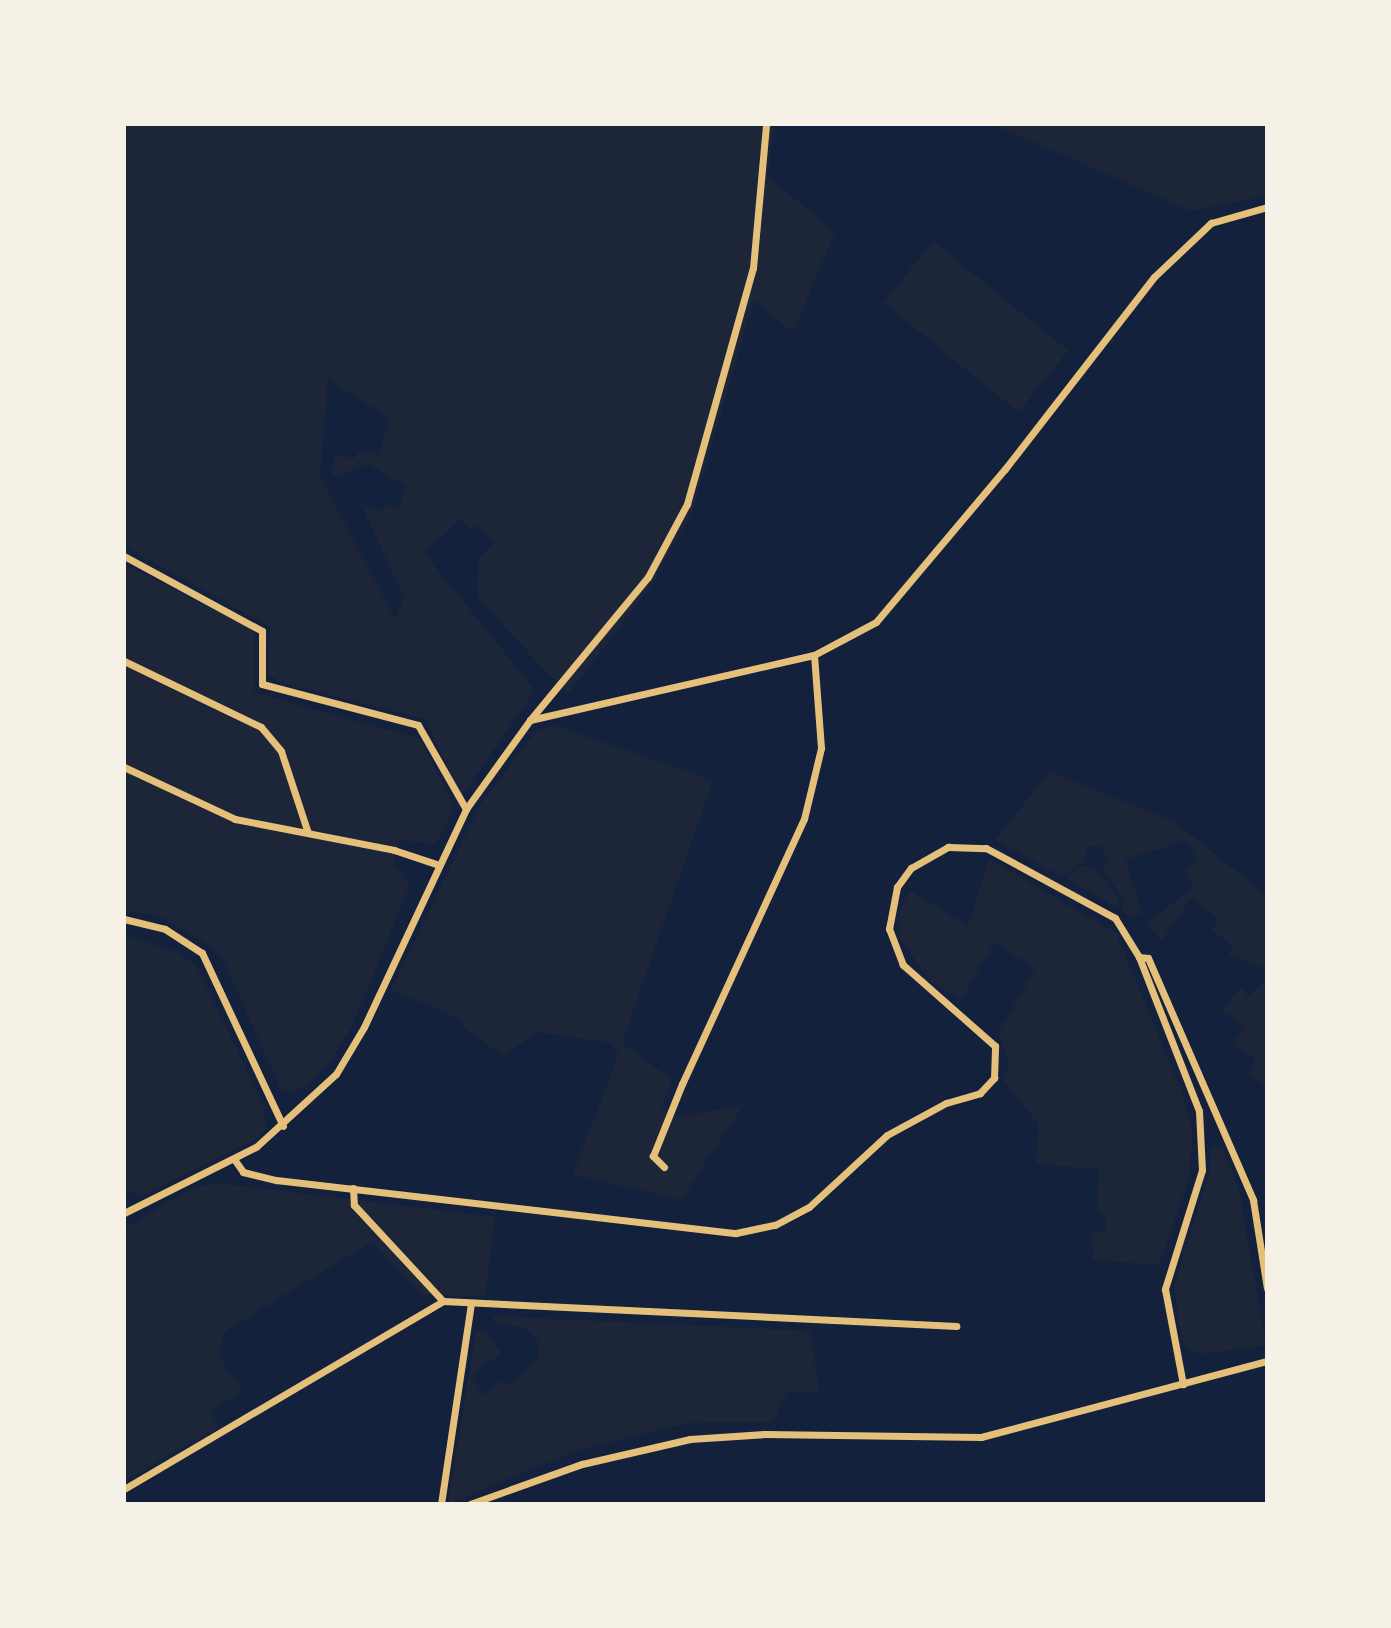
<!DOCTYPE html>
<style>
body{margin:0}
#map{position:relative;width:1391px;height:1628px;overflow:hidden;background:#14213d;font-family:"PT Sans Narrow",sans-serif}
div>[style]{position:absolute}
.green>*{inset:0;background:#1d2539;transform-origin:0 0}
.minor>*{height:7px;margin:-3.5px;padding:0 3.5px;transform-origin:3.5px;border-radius:3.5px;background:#e5c07b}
span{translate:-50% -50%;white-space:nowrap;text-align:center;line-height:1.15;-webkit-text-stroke:7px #f6f1e7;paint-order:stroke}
.frame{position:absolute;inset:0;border:126px solid #f6f1e7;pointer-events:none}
</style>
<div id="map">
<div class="green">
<div style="clip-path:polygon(evenodd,124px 124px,774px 124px,768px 177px,835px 232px,793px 332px,754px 300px,692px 513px,654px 581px,568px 695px,477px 597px,478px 558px,494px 543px,477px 524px,470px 530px,460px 519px,424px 553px,535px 690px,461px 797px,425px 719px,279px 682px,268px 673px,270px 627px,124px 546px,124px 124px,328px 379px,390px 419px,378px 455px,360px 449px,354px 459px,335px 454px,331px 473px,336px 477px,368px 464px,407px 486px,399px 508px,385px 504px,382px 511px,361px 504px,404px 597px,395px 619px,320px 476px,328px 379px)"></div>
<div style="clip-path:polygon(992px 124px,1267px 124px,1267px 196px,1191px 211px)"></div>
<div style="left:933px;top:241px;width:174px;height:79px;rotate:39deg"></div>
<div style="clip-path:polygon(124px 564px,251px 629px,255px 637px,254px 692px,420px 739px,454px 807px,436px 844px,399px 840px,394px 866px,405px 874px,409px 888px,352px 1026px,328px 1064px,304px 1088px,289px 1092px,280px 1088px,225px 963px,207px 944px,159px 916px,124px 910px)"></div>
<div style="clip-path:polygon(556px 726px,713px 780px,622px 1043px,672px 1080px,660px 1108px,679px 1117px,743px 1105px,681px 1200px,573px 1174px,619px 1053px,608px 1042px,536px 1032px,504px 1056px,462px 1027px,463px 1020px,391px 990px,480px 805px,538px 729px)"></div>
<div style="clip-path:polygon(1050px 771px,1176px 823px,1267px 896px,1267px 969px,1228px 954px,1233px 946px,1212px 931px,1218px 918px,1191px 898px,1162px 940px,1147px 925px,1193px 886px,1184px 869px,1198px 862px,1187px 840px,1125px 860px,1142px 913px,1130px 917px,1121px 910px,1124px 901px,1103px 869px,1108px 860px,1101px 846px,1088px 847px,1083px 862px,1061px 876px,995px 840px)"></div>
<div style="clip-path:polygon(989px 859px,1116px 933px,1181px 1090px,1193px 1133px,1188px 1182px,1159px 1265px,1093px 1260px,1092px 1232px,1105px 1232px,1106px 1214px,1097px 1213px,1099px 1169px,1036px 1164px,1038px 1124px,1003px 1080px,1009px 1066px,999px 1031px,1036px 969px,994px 943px,961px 1000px,929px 980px,899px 936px,900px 911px,910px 891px,968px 926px)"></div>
<div style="clip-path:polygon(1087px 866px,1098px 871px,1119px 900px,1117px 908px,1066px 878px,1077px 867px)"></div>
<div style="clip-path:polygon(124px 935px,179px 953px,197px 967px,264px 1106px,266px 1129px,254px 1140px,141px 1197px,124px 1189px)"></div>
<div style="clip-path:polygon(1267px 979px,1267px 1086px,1247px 1074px,1256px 1058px,1233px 1044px,1244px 1025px,1221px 1011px,1241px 986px,1248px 997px)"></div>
<div style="clip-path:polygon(1212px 1146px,1222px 1147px,1239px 1190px,1266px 1345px,1204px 1354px,1191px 1350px,1181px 1339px,1174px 1285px,1209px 1174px)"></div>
<div style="clip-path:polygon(218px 1183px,495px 1217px,485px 1296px,423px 1295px,372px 1242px,225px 1331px,219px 1356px,242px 1391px,210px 1412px,218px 1427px,124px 1481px,124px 1228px,191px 1189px)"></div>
<div style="clip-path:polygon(493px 1316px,810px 1331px,820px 1393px,788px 1391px,773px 1422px,687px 1423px,577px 1450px,448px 1504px,476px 1331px,486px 1332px,501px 1353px,471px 1375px,482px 1395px,501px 1381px,508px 1386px,539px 1357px,538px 1341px,526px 1328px,494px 1323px)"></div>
</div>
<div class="minor">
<div style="left:124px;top:556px;width:157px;rotate:28.5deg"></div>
<div style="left:262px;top:631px;width:53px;rotate:90deg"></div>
<div style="left:262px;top:684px;width:161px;rotate:14.7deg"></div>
<div style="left:418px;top:725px;width:97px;rotate:60.3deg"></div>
<div style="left:124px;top:661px;width:152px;rotate:25.7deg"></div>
<div style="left:261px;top:727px;width:31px;rotate:50deg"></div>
<div style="left:281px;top:751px;width:86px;rotate:71.8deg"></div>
<div style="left:530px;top:720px;width:291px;rotate:-12.9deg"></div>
<div style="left:814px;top:655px;width:70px;rotate:-28deg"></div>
<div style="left:876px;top:622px;width:200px;rotate:-49.9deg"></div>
<div style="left:1005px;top:469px;width:243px;rotate:-52.2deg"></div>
<div style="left:1154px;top:277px;width:79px;rotate:-43.5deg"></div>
<div style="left:1211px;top:223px;width:58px;rotate:-15.9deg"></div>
<div style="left:124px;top:767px;width:123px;rotate:25.1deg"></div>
<div style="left:235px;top:819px;width:162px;rotate:11deg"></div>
<div style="left:394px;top:850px;width:44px;rotate:18.4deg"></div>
<div style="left:124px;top:919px;width:42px;rotate:13.7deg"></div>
<div style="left:165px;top:929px;width:44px;rotate:33deg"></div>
<div style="left:202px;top:953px;width:191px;rotate:64.9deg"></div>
<div style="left:1139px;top:957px;width:9px;rotate:6deg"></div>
<div style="left:1148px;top:958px;width:264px;rotate:66.5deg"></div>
<div style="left:1253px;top:1200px;width:89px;rotate:81deg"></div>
<div style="left:234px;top:1159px;width:16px;rotate:55deg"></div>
<div style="left:243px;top:1172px;width:34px;rotate:14deg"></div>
<div style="left:276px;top:1180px;width:463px;rotate:6.6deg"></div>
<div style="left:736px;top:1233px;width:40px;rotate:-12deg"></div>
<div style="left:775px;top:1225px;width:38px;rotate:-28deg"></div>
<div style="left:809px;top:1207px;width:106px;rotate:-42.7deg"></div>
<div style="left:887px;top:1135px;width:67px;rotate:-28.5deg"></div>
<div style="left:946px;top:1103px;width:35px;rotate:-16deg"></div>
<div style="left:980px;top:1093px;width:21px;rotate:-47deg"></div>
<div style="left:994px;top:1078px;width:32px;rotate:-88deg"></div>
<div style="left:995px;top:1046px;width:123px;rotate:-138.6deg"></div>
<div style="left:903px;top:965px;width:39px;rotate:-111deg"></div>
<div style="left:889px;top:929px;width:43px;rotate:-79.2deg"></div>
<div style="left:897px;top:887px;width:24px;rotate:-54deg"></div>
<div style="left:911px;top:868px;width:43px;rotate:-29.6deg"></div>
<div style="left:948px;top:847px;width:38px;rotate:2deg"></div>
<div style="left:986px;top:848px;width:147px;rotate:28.5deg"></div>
<div style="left:1115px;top:918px;width:46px;rotate:58.4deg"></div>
<div style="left:1139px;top:957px;width:165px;rotate:68.7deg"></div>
<div style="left:1199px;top:1111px;width:59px;rotate:87.1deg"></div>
<div style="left:1202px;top:1170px;width:125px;rotate:107.3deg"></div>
<div style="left:1165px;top:1289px;width:97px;rotate:79.3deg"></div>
<div style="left:664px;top:1167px;width:16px;rotate:-135deg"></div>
<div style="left:653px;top:1156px;width:78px;rotate:-68.1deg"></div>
<div style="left:682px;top:1084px;width:292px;rotate:-65.3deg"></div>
<div style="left:804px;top:819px;width:73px;rotate:-76.5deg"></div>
<div style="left:821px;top:748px;width:93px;rotate:-94.3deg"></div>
<div style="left:353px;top:1188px;width:17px;rotate:87deg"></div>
<div style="left:354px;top:1205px;width:131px;rotate:47.2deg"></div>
<div style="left:124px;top:1213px;width:148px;rotate:-26.6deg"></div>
<div style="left:256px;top:1147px;width:108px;rotate:-42.4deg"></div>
<div style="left:336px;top:1074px;width:55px;rotate:-59.2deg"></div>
<div style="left:364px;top:1027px;width:241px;rotate:-64.9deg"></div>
<div style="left:466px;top:809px;width:110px;rotate:-54.3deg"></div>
<div style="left:530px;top:720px;width:185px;rotate:-50.5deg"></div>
<div style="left:648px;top:577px;width:83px;rotate:-61.9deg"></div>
<div style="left:687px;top:504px;width:245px;rotate:-74.4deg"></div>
<div style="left:753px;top:268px;width:145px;rotate:-84.8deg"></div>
<div style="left:124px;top:1489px;width:370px;rotate:-30.5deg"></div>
<div style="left:443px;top:1301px;width:514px;rotate:2.79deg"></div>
<div style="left:441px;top:1504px;width:203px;rotate:-81.5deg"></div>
<div style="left:470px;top:1504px;width:119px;rotate:-19.7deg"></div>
<div style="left:582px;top:1464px;width:111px;rotate:-13deg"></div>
<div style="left:690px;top:1439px;width:75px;rotate:-3.8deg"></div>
<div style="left:765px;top:1434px;width:216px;rotate:0.8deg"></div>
<div style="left:981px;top:1437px;width:296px;rotate:-14.9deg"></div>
</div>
<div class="frame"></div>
</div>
